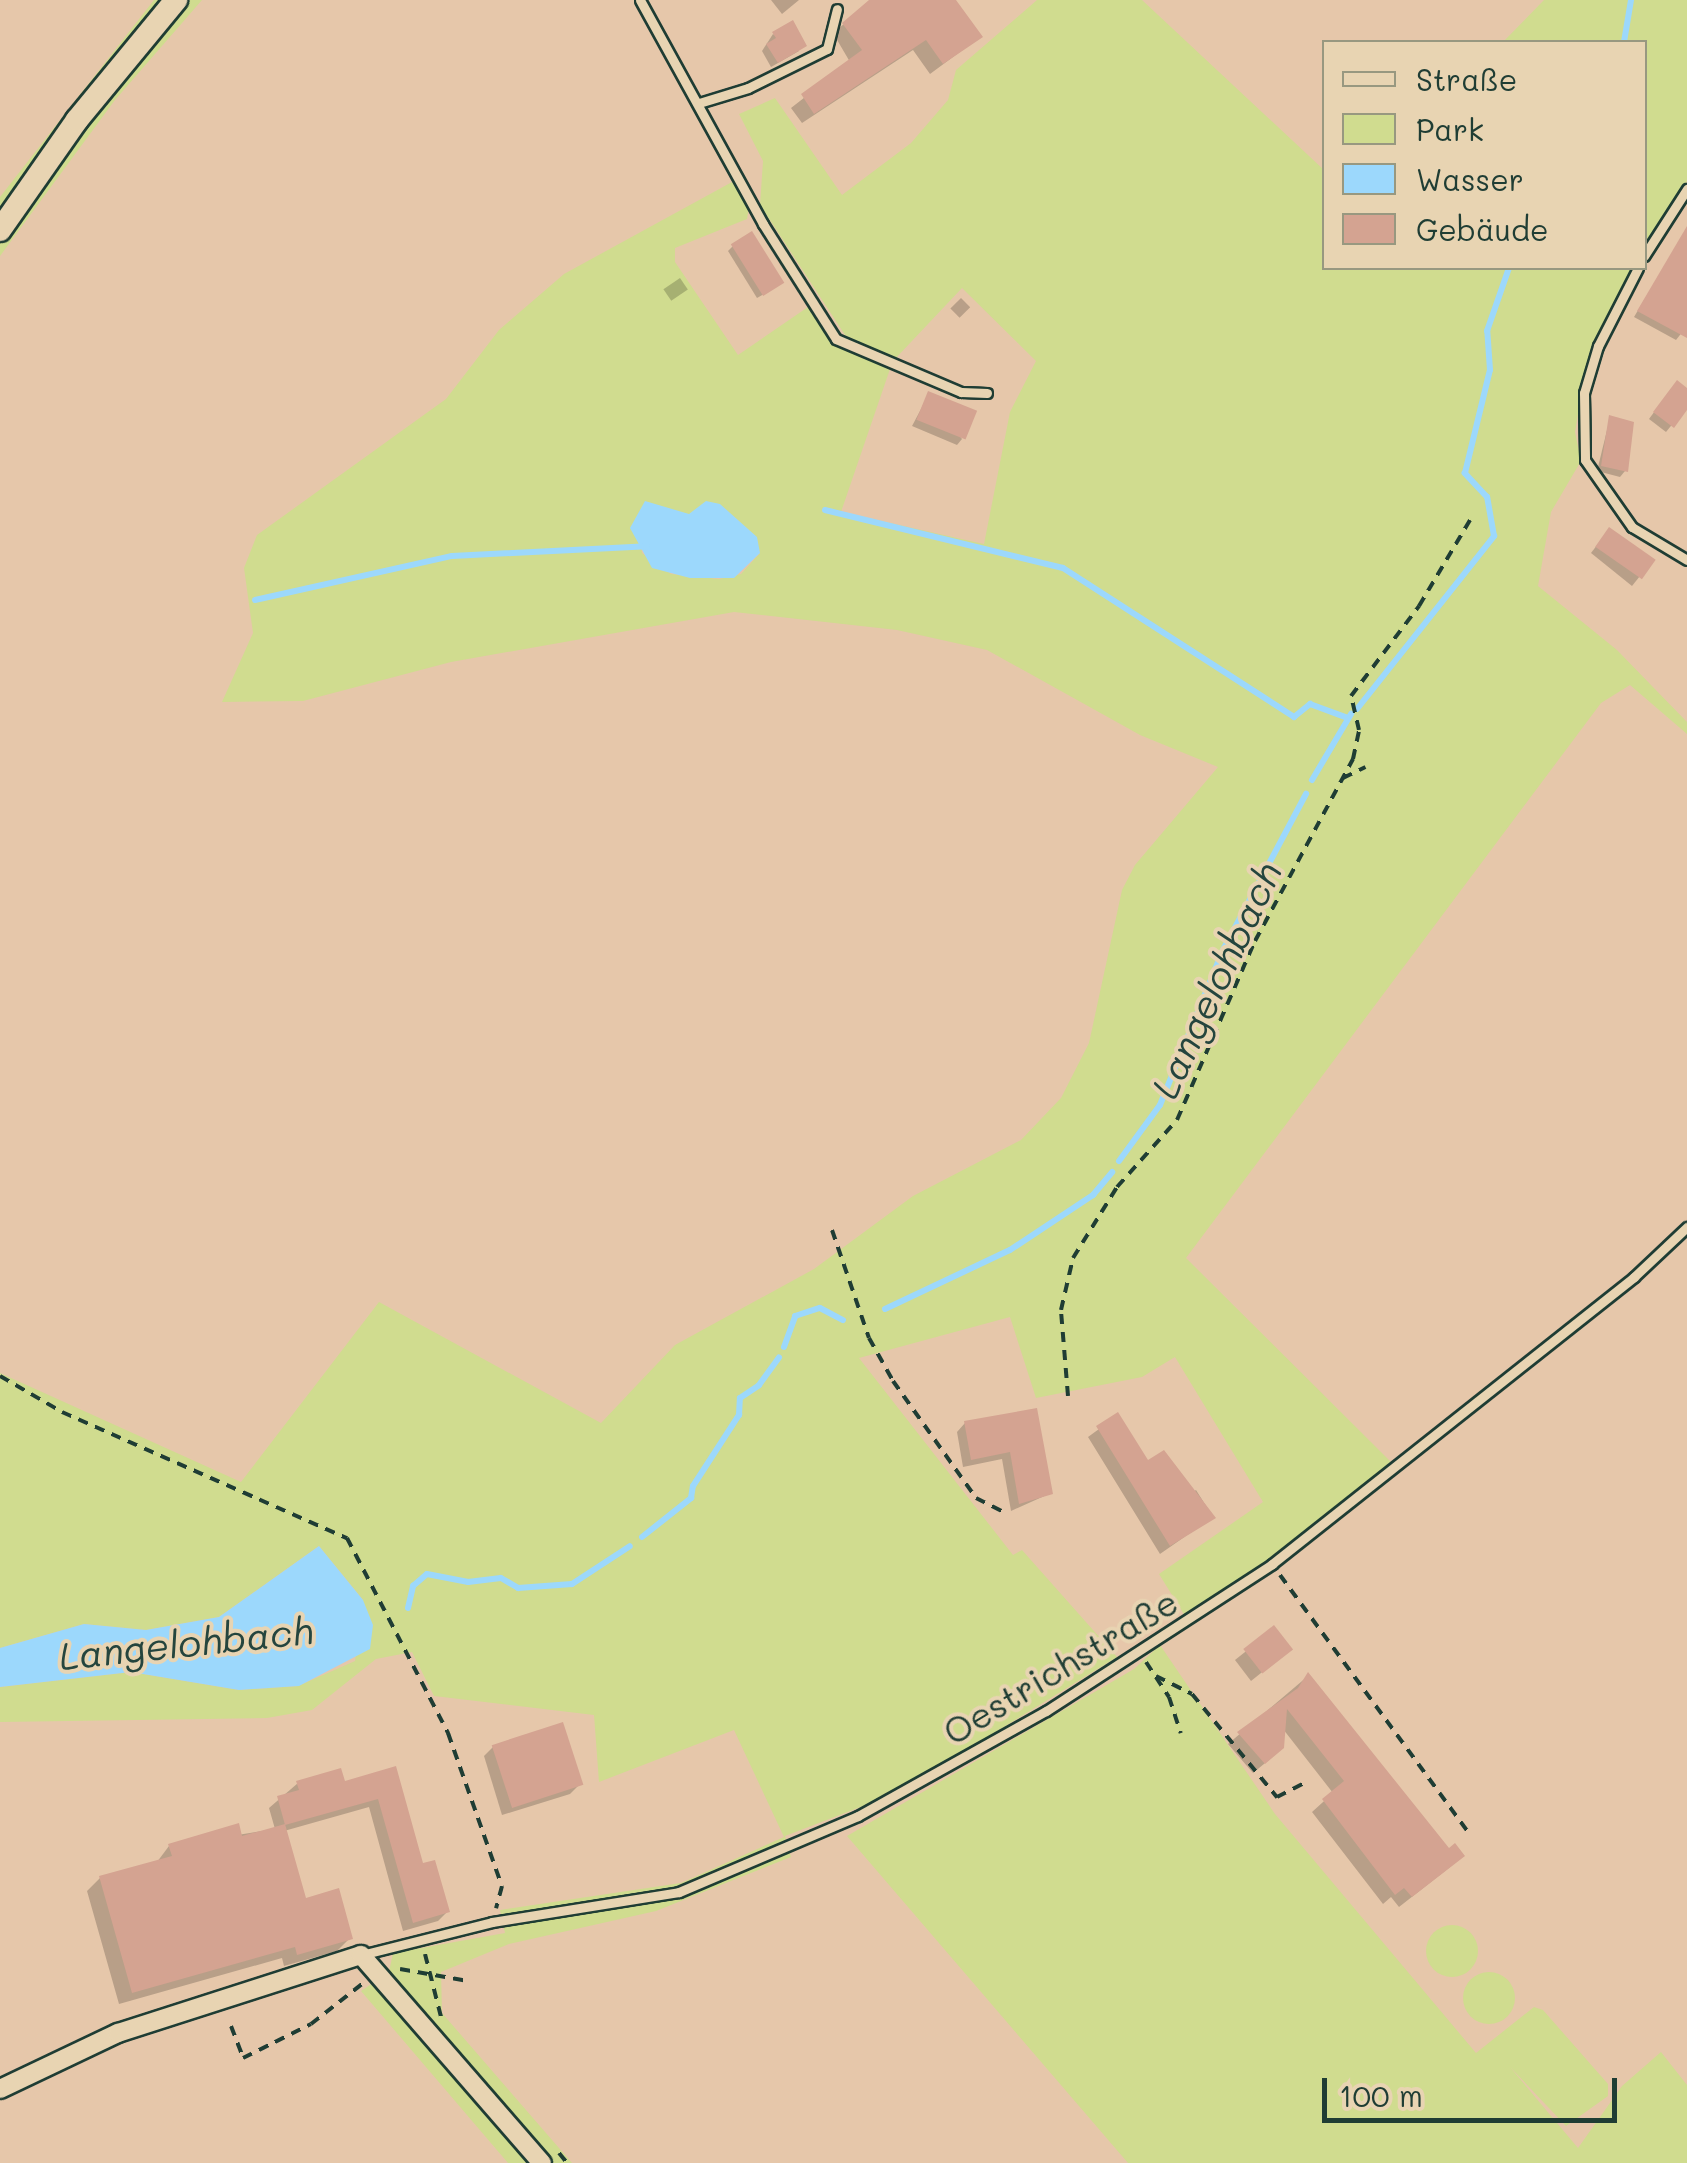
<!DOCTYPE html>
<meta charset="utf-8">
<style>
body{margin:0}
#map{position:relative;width:1687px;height:2163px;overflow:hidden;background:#e6c7aa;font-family:Mali,sans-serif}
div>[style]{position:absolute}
.green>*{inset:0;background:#d0dc8f}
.round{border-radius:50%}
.water>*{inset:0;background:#9cd8fc}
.shadow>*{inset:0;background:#0003;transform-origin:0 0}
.stream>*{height:6px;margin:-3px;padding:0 3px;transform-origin:3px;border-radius:3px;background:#9cd8fc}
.building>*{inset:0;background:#d4a391;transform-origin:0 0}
.path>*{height:4px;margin-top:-2px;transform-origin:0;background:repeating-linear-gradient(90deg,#1f3d34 0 10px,transparent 0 18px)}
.roads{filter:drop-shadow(2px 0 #1f3d34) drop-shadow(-2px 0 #1f3d34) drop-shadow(0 2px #1f3d34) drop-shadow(0 -2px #1f3d34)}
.service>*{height:9px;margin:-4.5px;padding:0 4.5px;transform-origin:4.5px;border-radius:4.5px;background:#e8d4b2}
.minor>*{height:18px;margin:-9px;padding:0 9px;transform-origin:9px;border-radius:9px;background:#e8d4b2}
.tertiary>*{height:22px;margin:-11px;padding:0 11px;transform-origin:11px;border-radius:11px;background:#e8d4b2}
span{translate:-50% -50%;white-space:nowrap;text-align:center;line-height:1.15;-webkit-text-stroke:8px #e8d4b2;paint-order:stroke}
.street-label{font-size:35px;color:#1f3d34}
.water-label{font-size:38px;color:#25453e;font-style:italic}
.legend{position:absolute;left:1322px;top:40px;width:325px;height:230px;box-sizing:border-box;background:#e8d4b2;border:2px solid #989880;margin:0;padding:12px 18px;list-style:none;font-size:30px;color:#1f3d34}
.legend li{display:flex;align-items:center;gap:20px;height:50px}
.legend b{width:50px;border:2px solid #989880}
.scale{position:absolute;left:1322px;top:2078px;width:295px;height:45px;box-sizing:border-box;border:5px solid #1f3d34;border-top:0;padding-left:12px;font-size:30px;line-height:35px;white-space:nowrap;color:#1f3d34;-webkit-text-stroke:8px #e8d4b2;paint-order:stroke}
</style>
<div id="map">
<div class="green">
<div style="clip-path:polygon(154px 0,202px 0,115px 100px,0 256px,0 197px)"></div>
<div style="clip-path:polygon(evenodd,1037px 0,1142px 0,1324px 170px,1324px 268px,1633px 268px,1584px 379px,1575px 432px,1581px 461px,1551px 512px,1538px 586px,1617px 650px,1687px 722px,1687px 734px,1630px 685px,1601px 703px,1186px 1258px,1393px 1464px,1276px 1555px,1185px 1616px,1159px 1574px,1263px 1502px,1175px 1357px,1142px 1377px,1036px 1398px,1010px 1317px,859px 1358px,1013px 1555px,1022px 1550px,1117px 1657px,897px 1793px,785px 1836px,791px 1857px,656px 1911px,509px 1944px,441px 1972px,442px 2013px,572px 2163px,508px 2163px,361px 1991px,389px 1972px,393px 1953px,505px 1933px,500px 1910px,681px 1883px,784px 1837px,734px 1730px,599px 1782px,594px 1715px,434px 1696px,412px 1652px,376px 1659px,312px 1710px,267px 1718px,0 1722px,0 1687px,131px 1672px,239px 1690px,298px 1686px,355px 1661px,363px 1600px,319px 1546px,219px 1617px,146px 1630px,84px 1624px,0 1648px,0 1373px,241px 1482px,379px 1302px,601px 1423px,675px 1345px,814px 1269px,913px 1196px,1021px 1140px,1061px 1098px,1089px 1043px,1122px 890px,1135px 865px,1218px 767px,1140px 735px,987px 650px,897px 630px,734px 612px,451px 662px,303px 701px,222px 702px,253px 633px,244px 568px,257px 535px,446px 399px,499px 330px,564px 274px,732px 182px,749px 207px,747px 219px,675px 248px,675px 262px,738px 355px,808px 307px,830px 341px,890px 369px,841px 512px,984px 544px,1010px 412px,1036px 361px,962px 288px,894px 360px,845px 335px,760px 205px,763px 161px,739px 114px,775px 98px,842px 195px,911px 143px,948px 100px,956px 70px,1037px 0,689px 514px,760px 553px,741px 574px,719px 579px,671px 574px,642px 553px,640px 540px,689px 514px)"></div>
<div style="clip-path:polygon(1544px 0,1687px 0,1687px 181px,1645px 247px,1644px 42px,1503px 42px)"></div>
<div style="clip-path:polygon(1160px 1645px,1275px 1814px,1476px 2053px,1534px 2007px,1543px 2010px,1608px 2084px,1608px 2096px,1566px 2126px,1510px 2067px,1578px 2148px,1622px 2086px,1661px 2052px,1687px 2085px,1687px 2163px,1128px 2163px,847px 1836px,1134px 1669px)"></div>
<div class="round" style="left:1426px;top:1925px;width:52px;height:52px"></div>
<div class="round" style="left:1463px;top:1972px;width:52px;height:52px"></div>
</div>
<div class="water">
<div style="clip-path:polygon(645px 501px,689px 514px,706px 501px,720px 504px,757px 537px,760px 553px,734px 578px,690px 578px,652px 568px,630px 528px)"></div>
<div style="clip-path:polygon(319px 1546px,363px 1600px,373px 1625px,370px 1649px,299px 1686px,239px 1690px,131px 1672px,0 1687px,0 1648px,84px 1624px,146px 1630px,219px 1617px)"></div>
</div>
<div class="shadow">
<div style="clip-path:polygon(771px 0,799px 0,782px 14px)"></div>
<div style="clip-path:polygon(873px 0,953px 0,980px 37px,930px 74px,913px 50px,802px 123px,791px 108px,850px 62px,833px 33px)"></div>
<div style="clip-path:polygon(773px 34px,799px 51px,771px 67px,762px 51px)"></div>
<div style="clip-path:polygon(1679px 242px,1687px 248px,1687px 326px,1676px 340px,1634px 317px)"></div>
<div style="clip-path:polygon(733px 246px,776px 287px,757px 298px,728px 251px)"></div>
<div style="left:680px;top:278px;width:14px;height:20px;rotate:56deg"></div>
<div style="left:961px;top:298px;width:13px;height:15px;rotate:45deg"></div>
<div style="clip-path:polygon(1671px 389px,1687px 391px,1687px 406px,1666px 432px,1649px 419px)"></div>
<div style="clip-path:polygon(929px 394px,962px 439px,957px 445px,912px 426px)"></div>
<div style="clip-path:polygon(1610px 418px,1625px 471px,1620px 477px,1597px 471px)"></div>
<div style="clip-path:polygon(1604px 536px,1652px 561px,1632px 586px,1591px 553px)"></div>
<div style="clip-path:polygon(1035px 1411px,1051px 1493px,1011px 1511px,1002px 1459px,963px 1467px,957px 1432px,965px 1423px)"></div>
<div style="clip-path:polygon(1117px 1416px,1147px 1463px,1189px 1495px,1196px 1490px,1213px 1517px,1160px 1554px,1088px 1437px)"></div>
<div style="clip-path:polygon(1274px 1629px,1280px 1658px,1251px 1681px,1235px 1660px)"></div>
<div style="clip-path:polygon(1308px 1676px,1449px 1852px,1450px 1867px,1399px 1907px,1391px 1897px,1383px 1904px,1312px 1812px,1333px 1793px,1283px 1729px,1270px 1759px,1253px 1773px,1228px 1744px)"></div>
<div style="clip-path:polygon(493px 1747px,580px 1784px,570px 1794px,502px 1815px,484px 1756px)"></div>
<div style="clip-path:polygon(394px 1769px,422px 1866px,447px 1912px,438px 1921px,403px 1931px,369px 1807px,284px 1831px,304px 1901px,350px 1938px,337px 1951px,284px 1966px,282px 1958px,119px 2004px,87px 1891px,100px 1878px,157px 1862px,169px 1846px,275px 1829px,269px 1808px,298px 1783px,343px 1784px)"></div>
</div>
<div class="stream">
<div style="left:1624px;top:42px;width:43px;rotate:-80.5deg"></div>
<div style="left:825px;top:510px;width:245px;rotate:13.7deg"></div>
<div style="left:1063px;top:568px;width:275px;rotate:32.8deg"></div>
<div style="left:1294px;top:717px;width:21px;rotate:-39deg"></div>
<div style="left:1310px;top:704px;width:40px;rotate:20.2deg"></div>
<div style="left:255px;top:600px;width:202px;rotate:-12.6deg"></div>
<div style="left:452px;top:556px;width:195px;rotate:-2.9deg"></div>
<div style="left:1357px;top:709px;width:221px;rotate:-51.6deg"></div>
<div style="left:1494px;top:536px;width:40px;rotate:-100deg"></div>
<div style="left:1487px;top:497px;width:33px;rotate:-133deg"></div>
<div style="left:1465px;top:473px;width:106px;rotate:-76.4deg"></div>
<div style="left:1490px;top:370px;width:39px;rotate:-94deg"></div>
<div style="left:1487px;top:331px;width:67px;rotate:-70.8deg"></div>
<div style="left:1312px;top:780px;width:77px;rotate:-59.4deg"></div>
<div style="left:1119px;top:1161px;width:69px;rotate:-53.8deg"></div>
<div style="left:1160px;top:1105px;width:167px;rotate:-67.9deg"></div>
<div style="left:1223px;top:950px;width:177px;rotate:-62deg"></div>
<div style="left:885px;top:1309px;width:138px;rotate:-25.3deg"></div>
<div style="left:1010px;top:1250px;width:100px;rotate:-33.5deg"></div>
<div style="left:1093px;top:1195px;width:30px;rotate:-50deg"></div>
<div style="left:784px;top:1347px;width:33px;rotate:-70deg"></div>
<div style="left:795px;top:1316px;width:26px;rotate:-18deg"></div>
<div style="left:820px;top:1308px;width:26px;rotate:28deg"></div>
<div style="left:642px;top:1537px;width:63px;rotate:-38.5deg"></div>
<div style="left:691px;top:1498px;width:12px;rotate:-81deg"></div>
<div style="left:693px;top:1486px;width:85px;rotate:-57.1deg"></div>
<div style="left:739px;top:1415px;width:17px;rotate:-87deg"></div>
<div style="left:740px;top:1398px;width:23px;rotate:-34deg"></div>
<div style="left:759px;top:1385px;width:34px;rotate:-54deg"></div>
<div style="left:408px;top:1608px;width:23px;rotate:-77deg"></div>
<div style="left:413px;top:1586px;width:18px;rotate:-41deg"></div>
<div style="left:427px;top:1574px;width:42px;rotate:11deg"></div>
<div style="left:468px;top:1582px;width:33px;rotate:-7deg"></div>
<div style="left:501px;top:1578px;width:20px;rotate:30deg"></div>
<div style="left:518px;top:1588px;width:54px;rotate:-4.2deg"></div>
<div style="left:572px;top:1584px;width:69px;rotate:-33.2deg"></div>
</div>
<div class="building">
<div style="clip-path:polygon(869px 0,956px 0,983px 37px,943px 64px,926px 40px,814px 114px,801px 94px,862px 50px,842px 23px)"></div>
<div style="clip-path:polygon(793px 20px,807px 46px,778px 63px,766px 44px,776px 38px,772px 32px)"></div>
<div style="clip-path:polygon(1687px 226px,1687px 338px,1637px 311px)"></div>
<div style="left:752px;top:231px;width:61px;height:25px;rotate:58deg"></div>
<div style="clip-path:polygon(1677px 380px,1687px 388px,1687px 410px,1674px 428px,1653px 412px)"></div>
<div style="left:928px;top:391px;width:53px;height:31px;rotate:22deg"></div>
<div style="clip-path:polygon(1609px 415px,1634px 422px,1628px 472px,1601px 466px)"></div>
<div style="left:1609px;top:527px;width:57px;height:24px;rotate:35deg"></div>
<div style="clip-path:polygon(1037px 1408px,1053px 1494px,1019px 1504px,1010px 1452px,971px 1460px,964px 1421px)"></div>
<div style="clip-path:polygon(1118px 1412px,1148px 1460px,1164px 1450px,1216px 1518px,1170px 1546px,1096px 1426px)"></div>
<div style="left:1274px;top:1625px;width:31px;height:39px;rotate:52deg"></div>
<div style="clip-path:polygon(1308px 1672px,1449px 1848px,1455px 1843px,1465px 1856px,1412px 1897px,1404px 1888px,1395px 1895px,1322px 1799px,1344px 1781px,1287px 1709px,1284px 1748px,1265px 1764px,1237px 1732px,1298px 1688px)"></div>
<div style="left:563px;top:1722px;width:66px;height:75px;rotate:72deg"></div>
<div style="clip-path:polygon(396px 1766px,423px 1863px,435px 1860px,450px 1912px,413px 1923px,378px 1799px,285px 1825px,277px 1796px,299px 1790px,296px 1781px,341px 1768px,345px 1781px)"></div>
<div style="clip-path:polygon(239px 1823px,242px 1836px,285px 1824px,306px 1898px,339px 1888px,353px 1939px,297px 1955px,295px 1947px,132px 1993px,99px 1876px,172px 1856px,168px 1844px)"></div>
</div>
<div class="path">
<div style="left:1343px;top:778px;width:25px;rotate:-26deg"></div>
<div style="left:832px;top:1230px;width:114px;rotate:71.1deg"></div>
<div style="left:869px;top:1338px;width:49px;rotate:60.8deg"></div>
<div style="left:893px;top:1381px;width:143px;rotate:54.6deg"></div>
<div style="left:976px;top:1498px;width:31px;rotate:27deg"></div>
<div style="left:0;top:1376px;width:72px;rotate:30.1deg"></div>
<div style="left:62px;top:1412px;width:312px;rotate:23.9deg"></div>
<div style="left:347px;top:1538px;width:220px;rotate:62.6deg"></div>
<div style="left:448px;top:1733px;width:162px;rotate:70.6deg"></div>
<div style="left:502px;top:1886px;width:23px;rotate:105deg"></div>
<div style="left:1068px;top:1396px;width:86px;rotate:-94.7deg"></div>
<div style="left:1061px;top:1310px;width:53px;rotate:-77deg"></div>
<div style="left:1073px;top:1258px;width:84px;rotate:-58.2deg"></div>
<div style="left:1117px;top:1187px;width:90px;rotate:-48.2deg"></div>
<div style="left:1177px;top:1120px;width:195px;rotate:-66.5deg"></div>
<div style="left:1255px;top:941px;width:207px;rotate:-61.7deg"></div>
<div style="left:1353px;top:759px;width:30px;rotate:-78deg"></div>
<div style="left:1359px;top:730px;width:35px;rotate:-103deg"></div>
<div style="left:1351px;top:696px;width:113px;rotate:-52.9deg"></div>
<div style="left:1419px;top:606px;width:100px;rotate:-59.3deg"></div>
<div style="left:1280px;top:1575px;width:322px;rotate:53.8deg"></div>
<div style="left:1146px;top:1662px;width:42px;rotate:56.7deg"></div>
<div style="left:1169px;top:1697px;width:38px;rotate:72deg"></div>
<div style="left:1156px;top:1676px;width:40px;rotate:26.6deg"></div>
<div style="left:1192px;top:1694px;width:134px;rotate:50.5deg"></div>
<div style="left:1277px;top:1797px;width:29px;rotate:-27deg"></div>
<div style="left:425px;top:1954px;width:65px;rotate:75.7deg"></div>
<div style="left:400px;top:1969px;width:69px;rotate:10deg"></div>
<div style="left:231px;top:2026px;width:34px;rotate:69deg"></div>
<div style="left:243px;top:2058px;width:76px;rotate:-26.6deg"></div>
<div style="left:311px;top:2024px;width:65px;rotate:-38.1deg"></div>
<div style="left:559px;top:2153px;width:13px;rotate:51deg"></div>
</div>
<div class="roads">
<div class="service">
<div style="left:640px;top:0;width:256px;rotate:61.2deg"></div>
<div style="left:763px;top:224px;width:136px;rotate:57.6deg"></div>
<div style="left:836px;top:339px;width:136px;rotate:23deg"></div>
<div style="left:961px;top:392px;width:26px;rotate:2deg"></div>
<div style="left:699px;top:103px;width:51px;rotate:-17deg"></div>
<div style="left:748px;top:88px;width:88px;rotate:-26.3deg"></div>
<div style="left:827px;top:49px;width:41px;rotate:-76deg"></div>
<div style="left:1644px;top:256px;width:80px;rotate:-57.3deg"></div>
<div style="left:1638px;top:268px;width:88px;rotate:117.1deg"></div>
<div style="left:1598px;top:346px;width:49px;rotate:106.6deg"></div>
<div style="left:1584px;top:393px;width:67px;rotate:89.1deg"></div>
<div style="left:1585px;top:460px;width:82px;rotate:55deg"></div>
<div style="left:1632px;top:527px;width:64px;rotate:31deg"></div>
<div style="left:361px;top:1955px;width:135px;rotate:-14.1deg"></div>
<div style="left:492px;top:1922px;width:189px;rotate:-9.1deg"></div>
<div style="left:679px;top:1892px;width:194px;rotate:-23deg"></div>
<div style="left:858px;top:1816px;width:215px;rotate:-29.2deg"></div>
<div style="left:1046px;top:1711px;width:270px;rotate:-33deg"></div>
<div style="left:1272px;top:1564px;width:462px;rotate:-38.4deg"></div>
<div style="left:1634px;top:1277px;width:73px;rotate:-43.3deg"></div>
</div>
<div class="minor">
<div style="left:0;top:2089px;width:131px;rotate:-25.4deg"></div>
<div style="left:118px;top:2033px;width:255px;rotate:-17.8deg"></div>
<div style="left:361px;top:1955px;width:276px;rotate:49deg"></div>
</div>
<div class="tertiary">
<div style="left:0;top:230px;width:134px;rotate:-55deg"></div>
<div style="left:77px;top:120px;width:156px;rotate:-50.5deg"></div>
</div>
</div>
<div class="street-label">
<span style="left:1060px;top:1666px;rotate:-31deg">Oestrichstraße</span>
</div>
<div class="water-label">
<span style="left:1216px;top:980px;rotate:-65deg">Langelohbach</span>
<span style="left:186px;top:1643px;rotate:-6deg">Langelohbach</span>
</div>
<ul class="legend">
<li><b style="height:12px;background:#e8d4b2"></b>Straße</li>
<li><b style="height:28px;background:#d0dc8f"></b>Park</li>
<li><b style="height:28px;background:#9cd8fc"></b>Wasser</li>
<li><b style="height:28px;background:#d4a391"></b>Gebäude</li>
</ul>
<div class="scale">100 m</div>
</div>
